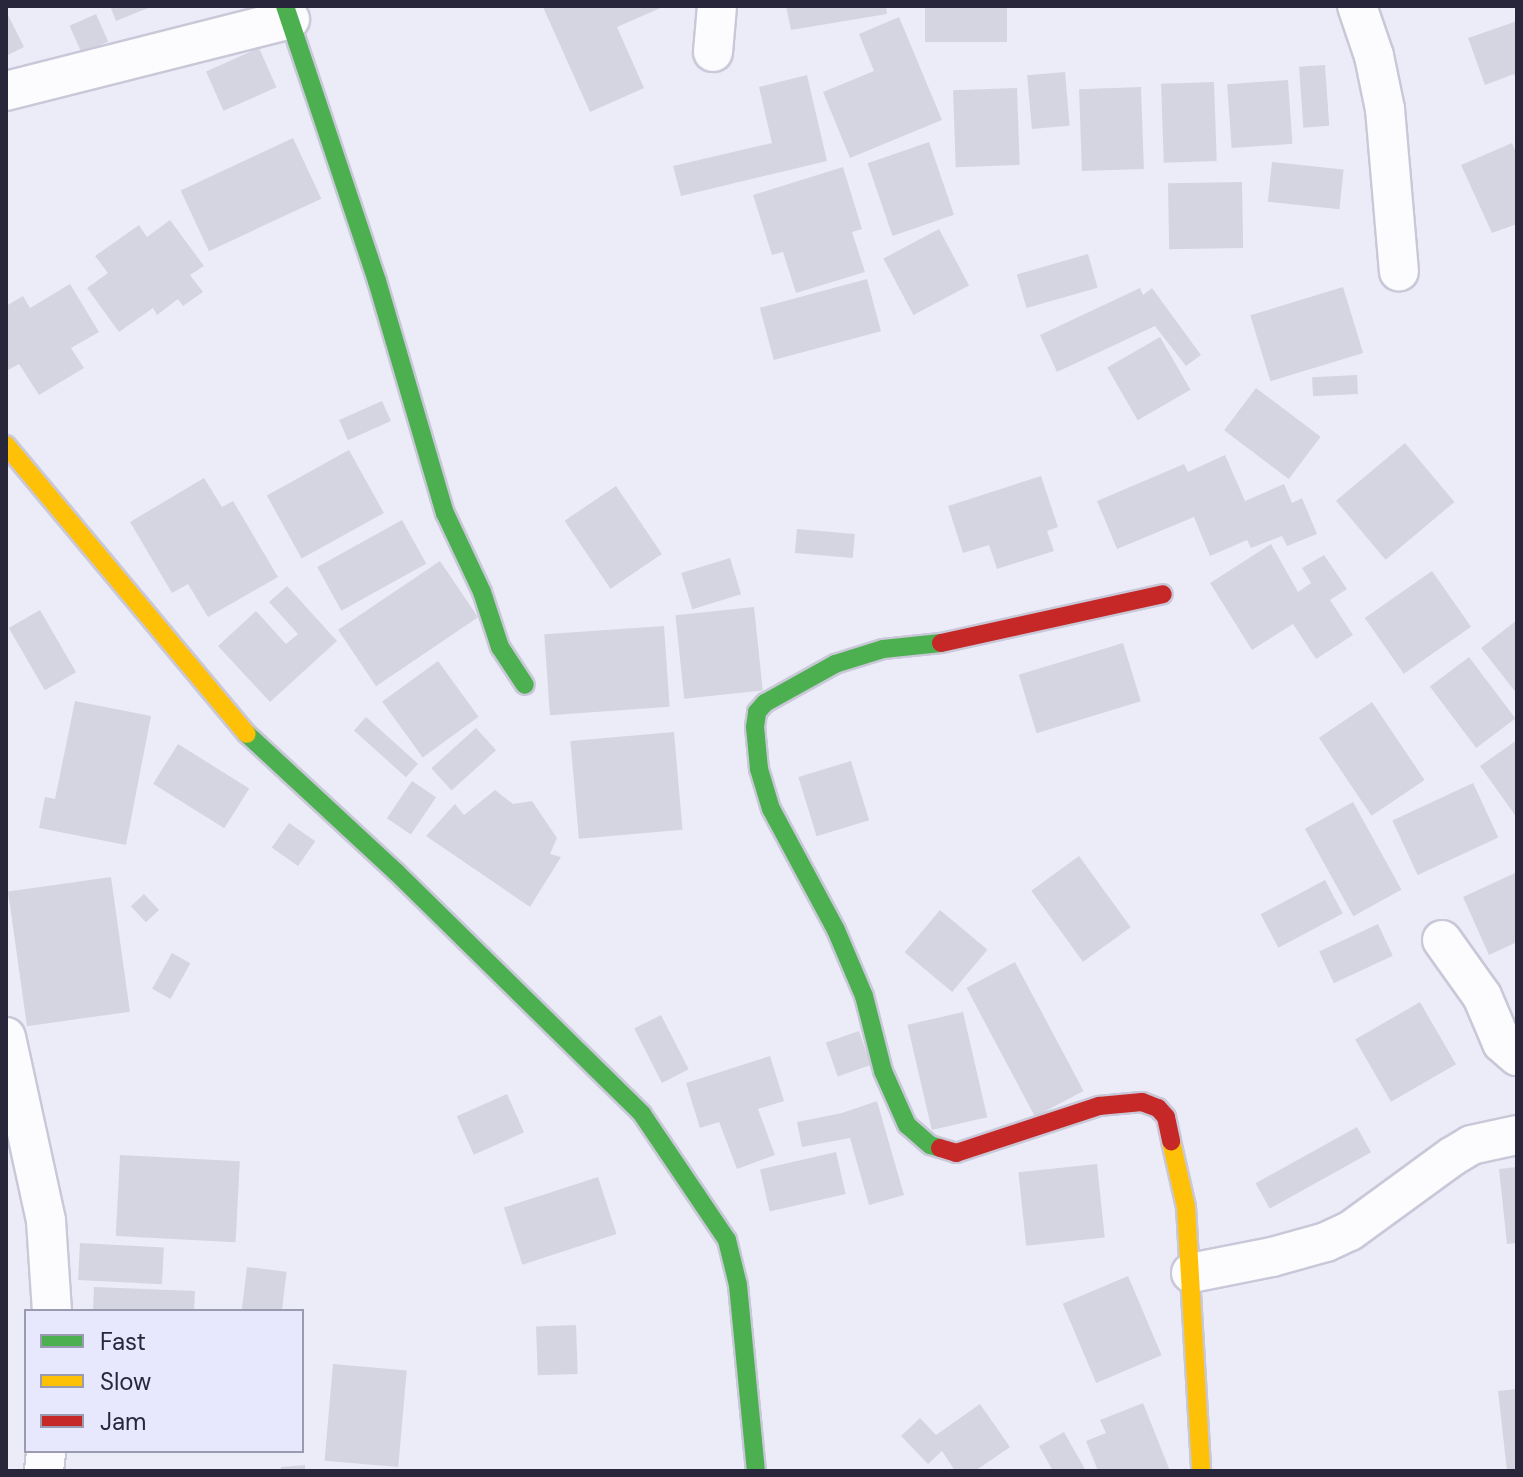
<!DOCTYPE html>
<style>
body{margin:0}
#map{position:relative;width:1523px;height:1477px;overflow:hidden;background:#ececf9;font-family:"DM Sans",sans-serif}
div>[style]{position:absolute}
.building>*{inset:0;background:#d5d5e2;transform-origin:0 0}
.roads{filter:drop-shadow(2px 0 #c9c8d8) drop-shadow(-2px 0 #c9c8d8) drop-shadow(0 2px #c9c8d8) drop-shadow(0 -2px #c9c8d8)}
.street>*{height:38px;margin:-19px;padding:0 19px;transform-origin:19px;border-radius:19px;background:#fcfcfe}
.fast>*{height:18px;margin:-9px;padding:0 9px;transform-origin:9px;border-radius:9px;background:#4caf50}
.slow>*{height:18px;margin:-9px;padding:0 9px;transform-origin:9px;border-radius:9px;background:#ffc107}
.jam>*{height:18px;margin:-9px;padding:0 9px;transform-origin:9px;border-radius:9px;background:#c62828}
span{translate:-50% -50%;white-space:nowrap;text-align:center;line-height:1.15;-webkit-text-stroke:7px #e7e7fe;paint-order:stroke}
.frame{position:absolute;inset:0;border:8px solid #27263b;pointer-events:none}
.legend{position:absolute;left:24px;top:1309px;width:280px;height:144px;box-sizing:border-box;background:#e7e7fe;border:2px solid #9a9ab0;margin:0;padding:10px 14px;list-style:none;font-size:24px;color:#27263b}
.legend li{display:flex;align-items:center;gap:16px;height:40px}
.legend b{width:40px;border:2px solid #9a9ab0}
</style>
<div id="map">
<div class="building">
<div style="clip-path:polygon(110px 6px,153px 6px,116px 21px)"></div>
<div style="clip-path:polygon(665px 6px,617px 27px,644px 88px,590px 112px,543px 7px)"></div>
<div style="clip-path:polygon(786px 6px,886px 6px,887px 14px,791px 30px)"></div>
<div style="left:925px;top:6px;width:82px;height:36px"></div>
<div style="clip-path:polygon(6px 11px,24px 47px,6px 56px)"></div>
<div style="left:96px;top:14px;width:30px;height:29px;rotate:66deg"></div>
<div style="clip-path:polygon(899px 17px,942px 120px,850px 158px,823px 92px,874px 71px,859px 34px)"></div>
<div style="clip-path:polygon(1517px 21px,1517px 82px,1514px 74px,1485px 85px,1468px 38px)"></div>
<div style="left:259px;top:48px;width:43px;height:58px;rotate:66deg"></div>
<div style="left:1325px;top:65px;width:61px;height:26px;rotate:86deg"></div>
<div style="left:1065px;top:72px;width:54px;height:38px;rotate:85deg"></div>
<div style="clip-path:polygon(807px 75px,827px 161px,681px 196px,673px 166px,772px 143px,759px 87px)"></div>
<div style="left:1288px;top:80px;width:64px;height:61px;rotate:86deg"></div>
<div style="left:1214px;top:82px;width:79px;height:53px;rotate:88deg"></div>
<div style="left:1141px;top:87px;width:82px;height:62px;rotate:88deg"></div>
<div style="left:1017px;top:88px;width:77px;height:64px;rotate:88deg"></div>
<div style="left:293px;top:138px;width:67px;height:124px;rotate:65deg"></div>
<div style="left:929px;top:142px;width:77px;height:65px;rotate:71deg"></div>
<div style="clip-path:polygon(1512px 143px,1517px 155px,1517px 224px,1492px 233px,1461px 165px)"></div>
<div style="left:1272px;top:162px;width:72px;height:40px;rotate:6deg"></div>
<div style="clip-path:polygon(843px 167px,862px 229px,852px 232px,865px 272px,796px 293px,783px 252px,772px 255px,753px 195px)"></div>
<div style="left:1242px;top:182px;width:66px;height:74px;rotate:89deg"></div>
<div style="clip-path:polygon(170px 220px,204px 266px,190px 275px,203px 292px,183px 306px,178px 299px,157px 315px,153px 308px,119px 332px,87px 288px,108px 273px,95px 256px,139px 225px,147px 237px)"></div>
<div style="left:939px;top:229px;width:64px;height:63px;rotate:62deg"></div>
<div style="left:1088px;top:254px;width:35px;height:74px;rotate:74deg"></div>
<div style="left:867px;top:279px;width:54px;height:111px;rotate:75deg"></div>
<div style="clip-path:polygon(70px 284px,99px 332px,71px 348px,84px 368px,39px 395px,19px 364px,6px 371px,6px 306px,23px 296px,30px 308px)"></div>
<div style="left:1343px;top:287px;width:69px;height:97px;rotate:73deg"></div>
<div style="clip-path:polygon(1140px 288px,1143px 295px,1152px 288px,1201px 355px,1186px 366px,1155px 326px,1057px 372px,1040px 335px)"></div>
<div style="left:1160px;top:337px;width:61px;height:61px;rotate:60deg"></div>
<div style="left:1357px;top:375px;width:19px;height:45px;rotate:87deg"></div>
<div style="left:1256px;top:388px;width:81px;height:53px;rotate:37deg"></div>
<div style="left:382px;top:401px;width:22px;height:47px;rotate:66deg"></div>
<div style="left:1405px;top:443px;width:77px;height:90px;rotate:50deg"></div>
<div style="left:349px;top:450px;width:72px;height:94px;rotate:61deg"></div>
<div style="clip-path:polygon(1225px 455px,1245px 501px,1284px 484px,1292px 503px,1302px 498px,1317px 534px,1287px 546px,1282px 536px,1251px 548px,1247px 540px,1210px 556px,1194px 517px,1117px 549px,1097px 501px,1184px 464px,1188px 472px)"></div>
<div style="clip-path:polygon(1041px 476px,1058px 527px,1047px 531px,1054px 551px,997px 569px,989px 545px,963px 553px,948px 506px)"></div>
<div style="clip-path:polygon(204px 478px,222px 507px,233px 501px,278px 577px,208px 617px,188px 584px,172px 593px,130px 522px)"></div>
<div style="left:616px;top:486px;width:82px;height:62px;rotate:56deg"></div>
<div style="left:402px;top:520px;width:50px;height:97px;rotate:61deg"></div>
<div style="left:797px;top:529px;width:58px;height:24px;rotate:5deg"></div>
<div style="clip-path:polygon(1271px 544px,1298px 592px,1311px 583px,1302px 568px,1324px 555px,1347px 589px,1330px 600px,1353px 635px,1316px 659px,1293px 624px,1252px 650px,1210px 583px)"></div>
<div style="left:730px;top:558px;width:38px;height:51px;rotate:73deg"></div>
<div style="left:440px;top:561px;width:68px;height:123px;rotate:56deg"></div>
<div style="left:1432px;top:571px;width:68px;height:82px;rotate:55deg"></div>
<div style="clip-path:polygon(287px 586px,337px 641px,270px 702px,218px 646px,256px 611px,286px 644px,298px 634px,269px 602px)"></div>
<div style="left:754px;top:607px;width:84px;height:79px;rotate:84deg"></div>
<div style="left:40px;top:610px;width:72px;height:36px;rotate:60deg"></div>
<div style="clip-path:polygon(1517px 620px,1517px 694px,1481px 648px)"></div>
<div style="left:664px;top:626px;width:81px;height:120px;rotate:86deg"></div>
<div style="left:1123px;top:643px;width:61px;height:109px;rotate:73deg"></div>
<div style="left:1469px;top:657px;width:77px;height:49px;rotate:53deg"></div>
<div style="left:438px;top:661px;width:69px;height:69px;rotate:54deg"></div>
<div style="clip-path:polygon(75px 701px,151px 716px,126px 845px,39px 828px,45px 797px,55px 799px)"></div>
<div style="left:1372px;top:702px;width:94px;height:64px;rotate:56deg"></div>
<div style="left:366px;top:717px;width:70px;height:18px;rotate:42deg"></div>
<div style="left:476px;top:728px;width:30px;height:60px;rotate:48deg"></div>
<div style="left:674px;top:732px;width:98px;height:104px;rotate:85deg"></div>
<div style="clip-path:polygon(1517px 740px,1517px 818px,1480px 766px)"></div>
<div style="left:178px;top:744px;width:84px;height:47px;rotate:32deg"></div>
<div style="left:851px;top:761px;width:62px;height:55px;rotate:73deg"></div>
<div style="left:412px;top:781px;width:29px;height:45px;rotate:34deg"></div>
<div style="left:1473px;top:783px;width:60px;height:89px;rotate:65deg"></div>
<div style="clip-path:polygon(495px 790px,513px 804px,532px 801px,557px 838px,550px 854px,561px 857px,530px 907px,426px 836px,455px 804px,464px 815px)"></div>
<div style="left:1353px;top:802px;width:100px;height:55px;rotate:61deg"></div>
<div style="left:289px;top:823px;width:32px;height:30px;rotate:35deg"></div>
<div style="left:1079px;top:856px;width:88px;height:59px;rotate:54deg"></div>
<div style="clip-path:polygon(1517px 872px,1517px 942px,1489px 955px,1463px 897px)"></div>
<div style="left:111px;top:877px;width:136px;height:104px;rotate:82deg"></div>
<div style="left:1325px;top:880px;width:38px;height:73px;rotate:62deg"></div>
<div style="left:144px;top:894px;width:22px;height:18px;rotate:47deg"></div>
<div style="left:940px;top:910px;width:62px;height:55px;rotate:40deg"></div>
<div style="left:1378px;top:924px;width:35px;height:65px;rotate:65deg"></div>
<div style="left:172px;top:953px;width:21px;height:41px;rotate:29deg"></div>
<div style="left:1015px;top:962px;width:146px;height:55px;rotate:62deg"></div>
<div style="left:1420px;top:1002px;width:72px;height:75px;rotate:60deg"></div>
<div style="left:963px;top:1012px;width:108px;height:57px;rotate:77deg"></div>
<div style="left:661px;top:1015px;width:61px;height:30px;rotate:63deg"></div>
<div style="left:859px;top:1031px;width:36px;height:35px;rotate:71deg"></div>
<div style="clip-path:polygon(770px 1056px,784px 1101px,758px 1109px,775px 1155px,737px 1169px,719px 1122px,700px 1128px,686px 1083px)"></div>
<div style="left:507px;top:1094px;width:42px;height:55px;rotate:66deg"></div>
<div style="clip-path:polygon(877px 1101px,904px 1195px,869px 1205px,850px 1138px,802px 1147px,797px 1122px,842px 1113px)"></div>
<div style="left:1357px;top:1127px;width:29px;height:116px;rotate:61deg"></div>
<div style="left:836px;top:1152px;width:43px;height:78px;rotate:77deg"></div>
<div style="left:120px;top:1155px;width:120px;height:81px;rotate:3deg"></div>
<div style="left:1097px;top:1164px;width:74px;height:79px;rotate:84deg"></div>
<div style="clip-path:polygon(1517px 1167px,1517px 1243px,1507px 1244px,1499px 1169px)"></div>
<div style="left:598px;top:1177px;width:60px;height:99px;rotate:72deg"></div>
<div style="left:80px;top:1243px;width:84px;height:37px;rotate:3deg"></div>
<div style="left:247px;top:1267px;width:40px;height:44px;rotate:7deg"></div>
<div style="left:1128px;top:1276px;width:86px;height:71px;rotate:67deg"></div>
<div style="clip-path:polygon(94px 1287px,195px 1291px,194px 1311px,93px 1311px)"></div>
<div style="left:576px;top:1325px;width:49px;height:40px;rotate:88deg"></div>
<div style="left:333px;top:1364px;width:74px;height:97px;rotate:5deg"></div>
<div style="clip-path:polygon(1517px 1389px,1517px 1470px,1507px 1471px,1498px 1391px)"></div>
<div style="clip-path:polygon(1143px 1403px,1170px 1471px,1098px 1471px,1086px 1441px,1106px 1433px,1100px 1420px)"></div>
<div style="clip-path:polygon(980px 1404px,1010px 1447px,975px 1471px,955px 1471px,942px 1451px,928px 1464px,901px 1436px,920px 1418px,936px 1435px)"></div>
<div style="clip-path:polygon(1064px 1432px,1086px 1471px,1053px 1471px,1039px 1446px)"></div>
<div style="clip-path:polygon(305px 1465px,305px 1471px,281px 1471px,281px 1467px)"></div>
</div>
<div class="roads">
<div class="street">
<div style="left:1357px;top:6px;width:53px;rotate:71.2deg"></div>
<div style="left:1374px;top:56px;width:54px;rotate:78.3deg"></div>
<div style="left:1385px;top:109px;width:163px;rotate:85.1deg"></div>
<div style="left:713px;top:52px;width:46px;rotate:-85deg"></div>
<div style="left:6px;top:91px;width:293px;rotate:-14.2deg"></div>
<div style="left:1442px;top:940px;width:69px;rotate:54.5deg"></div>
<div style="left:1482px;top:996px;width:51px;rotate:66.9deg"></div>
<div style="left:1502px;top:1043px;width:20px;rotate:41deg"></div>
<div style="left:6px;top:1037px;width:188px;rotate:77.7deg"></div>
<div style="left:46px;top:1221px;width:90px;rotate:86.2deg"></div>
<div style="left:1191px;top:1273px;width:83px;rotate:-11.2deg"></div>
<div style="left:1272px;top:1257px;width:56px;rotate:-15.5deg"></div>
<div style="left:1326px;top:1242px;width:26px;rotate:-25deg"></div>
<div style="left:1350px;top:1231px;width:127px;rotate:-36.1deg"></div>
<div style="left:1453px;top:1156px;width:21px;rotate:-31deg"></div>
<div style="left:1471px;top:1145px;width:47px;rotate:-12.3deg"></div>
<div style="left:44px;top:1471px;width:20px;rotate:-84deg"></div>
</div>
<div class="fast">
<div style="left:285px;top:6px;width:290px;rotate:71.5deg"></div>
<div style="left:377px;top:281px;width:242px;rotate:73.7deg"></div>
<div style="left:445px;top:513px;width:87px;rotate:64.9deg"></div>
<div style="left:482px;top:592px;width:58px;rotate:71.9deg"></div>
<div style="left:500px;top:647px;width:45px;rotate:56.7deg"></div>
<div style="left:247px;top:734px;width:203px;rotate:42.8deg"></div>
<div style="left:396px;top:872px;width:345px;rotate:44.5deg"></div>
<div style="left:642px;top:1114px;width:152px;rotate:56deg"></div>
<div style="left:727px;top:1240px;width:46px;rotate:76.3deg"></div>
<div style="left:738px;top:1285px;width:187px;rotate:84.5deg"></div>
<div style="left:940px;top:1148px;width:10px;rotate:-163deg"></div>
<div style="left:930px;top:1145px;width:30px;rotate:-139deg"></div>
<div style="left:907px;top:1125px;width:59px;rotate:-114deg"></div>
<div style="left:883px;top:1071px;width:77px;rotate:-104.2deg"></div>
<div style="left:864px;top:996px;width:72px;rotate:-113deg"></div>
<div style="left:836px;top:930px;width:137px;rotate:-118.2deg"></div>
<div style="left:771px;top:809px;width:42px;rotate:-106.7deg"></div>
<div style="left:759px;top:769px;width:42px;rotate:-95.4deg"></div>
<div style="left:755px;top:727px;width:15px;rotate:-82deg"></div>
<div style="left:757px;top:712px;width:12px;rotate:-48deg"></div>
<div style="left:765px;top:703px;width:80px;rotate:-29.1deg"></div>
<div style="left:835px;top:664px;width:50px;rotate:-17.4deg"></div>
<div style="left:883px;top:649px;width:58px;rotate:-5.9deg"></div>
</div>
<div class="slow">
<div style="left:6px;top:445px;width:376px;rotate:50.2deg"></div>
<div style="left:1171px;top:1141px;width:68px;rotate:77.2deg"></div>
<div style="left:1186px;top:1207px;width:264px;rotate:86.7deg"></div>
</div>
<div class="jam">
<div style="left:941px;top:643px;width:227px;rotate:-12.4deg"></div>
<div style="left:940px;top:1148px;width:17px;rotate:17deg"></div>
<div style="left:956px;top:1153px;width:151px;rotate:-18.2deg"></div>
<div style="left:1099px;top:1106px;width:43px;rotate:-5.3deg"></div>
<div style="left:1142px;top:1102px;width:17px;rotate:21deg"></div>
<div style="left:1158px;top:1108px;width:12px;rotate:48deg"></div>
<div style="left:1166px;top:1117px;width:25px;rotate:78deg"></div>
</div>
</div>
<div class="frame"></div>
<ul class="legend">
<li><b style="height:10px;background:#4caf50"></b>Fast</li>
<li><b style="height:10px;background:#ffc107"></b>Slow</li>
<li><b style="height:10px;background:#c62828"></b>Jam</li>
</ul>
</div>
